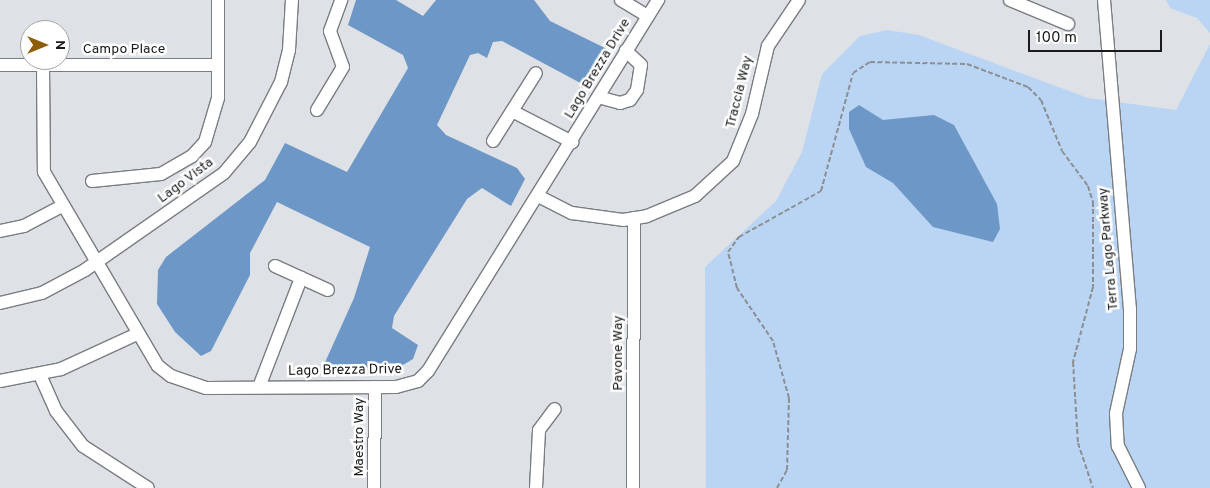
<!DOCTYPE html>
<style>
body{margin:0}
#map{position:relative;width:1210px;height:488px;overflow:hidden;background:#dee2e7;font-family:Overpass,sans-serif}
div>[style]{position:absolute}
.green>*{inset:0;background:#bad4f3}
.water>*{inset:0;background:#6d97c6}
.path>*{height:2px;margin-top:-1px;transform-origin:0;background:repeating-linear-gradient(90deg,#8b8f92 0 5px,transparent 0 7.5px)}
.roads{filter:drop-shadow(1px 0 #797d81) drop-shadow(-1px 0 #797d81) drop-shadow(0 1px #797d81) drop-shadow(0 -1px #797d81)}
.minor>*{height:12px;margin:-6px;padding:0 6px;transform-origin:6px;border-radius:6px;background:#fff}
span{translate:-50% -50%;white-space:nowrap;text-align:center;line-height:1.15;-webkit-text-stroke:5px #fff;paint-order:stroke}
.street-label{font-size:14px;color:#181a1c}
.north{position:absolute;left:20px;top:20px;width:50px;height:50px;box-sizing:border-box;background:#fff;border:1px solid #a3a3a4;border-radius:50%;rotate:90deg;font-size:14px;font-weight:700;line-height:20px;text-align:center;color:#181a1c}
.north::after{content:'';display:block;margin:auto;width:18px;height:22px;background:#8f5d0a;clip-path:polygon(50% 0,100% 100%,50% 72%,0 100%)}
.scale{position:absolute;left:1028px;top:30px;width:134px;height:22px;box-sizing:border-box;border:2px solid #181a1c;border-top:0;padding-left:6px;font-size:15px;line-height:18px;white-space:nowrap;color:#181a1c;-webkit-text-stroke:4px #fff;paint-order:stroke}
</style>
<div id="map">
<div class="green">
<div style="clip-path:polygon(1166px 0,1210px 0,1210px 33px,1197px 18px,1170px 8px)"></div>
<div style="clip-path:polygon(887px 30px,919px 35px,1088px 98px,1176px 110px,1210px 44px,1210px 488px,706px 488px,705px 267px,776px 201px,802px 152px,822px 74px,860px 36px)"></div>
</div>
<div class="water">
<div style="clip-path:polygon(356px 0,396px 0,423px 16px,436px 0,534px 0,550px 21px,607px 49px,586px 86px,502px 41px,493px 42px,487px 58px,478px 53px,470px 55px,437px 125px,446px 135px,517px 168px,525px 179px,511px 206px,482px 188px,467px 199px,394px 316px,392px 328px,418px 345px,413px 359px,398px 368px,322px 369px,354px 298px,370px 247px,277px 202px,250px 253px,250px 275px,211px 351px,201px 356px,175px 332px,157px 304px,158px 270px,166px 257px,265px 180px,285px 143px,347px 172px,408px 68px,403px 55px,348px 25px)"></div>
<div style="clip-path:polygon(859px 105px,883px 120px,934px 115px,954px 125px,997px 204px,1000px 229px,993px 242px,933px 227px,893px 183px,866px 167px,849px 129px,849px 112px)"></div>
</div>
<div class="path">
<div style="left:777px;top:488px;width:21px;rotate:-61deg"></div>
<div style="left:787px;top:470px;width:72px;rotate:-88.4deg"></div>
<div style="left:789px;top:398px;width:59px;rotate:-105.7deg"></div>
<div style="left:773px;top:341px;width:64px;rotate:-124.2deg"></div>
<div style="left:737px;top:288px;width:37px;rotate:-104deg"></div>
<div style="left:728px;top:252px;width:19px;rotate:-54deg"></div>
<div style="left:739px;top:237px;width:94px;rotate:-29.3deg"></div>
<div style="left:821px;top:191px;width:122px;rotate:-74.8deg"></div>
<div style="left:853px;top:73px;width:20px;rotate:-33deg"></div>
<div style="left:870px;top:62px;width:97px;rotate:1.2deg"></div>
<div style="left:967px;top:64px;width:65px;rotate:20.7deg"></div>
<div style="left:1028px;top:87px;width:18px;rotate:45deg"></div>
<div style="left:1041px;top:100px;width:55px;rotate:67.6deg"></div>
<div style="left:1062px;top:151px;width:44px;rotate:53.4deg"></div>
<div style="left:1088px;top:186px;width:17px;rotate:73deg"></div>
<div style="left:1093px;top:202px;width:85px;rotate:90deg"></div>
<div style="left:1093px;top:287px;width:78px;rotate:104.9deg"></div>
<div style="left:1073px;top:362px;width:81px;rotate:86.5deg"></div>
<div style="left:1078px;top:443px;width:47px;rotate:71.6deg"></div>
</div>
<div class="roads">
<div class="minor">
<div style="left:621px;top:0;width:31px;rotate:31deg"></div>
<div style="left:1010px;top:0;width:63px;rotate:22.5deg"></div>
<div style="left:1104px;top:0;width:310px;rotate:85.2deg"></div>
<div style="left:1130px;top:309px;width:40px;rotate:90deg"></div>
<div style="left:1130px;top:349px;width:66px;rotate:102.3deg"></div>
<div style="left:1116px;top:413px;width:33px;rotate:87deg"></div>
<div style="left:1118px;top:446px;width:47px;rotate:63.4deg"></div>
<div style="left:0;top:65px;width:218px"></div>
<div style="left:43px;top:65px;width:107px;rotate:89.5deg"></div>
<div style="left:44px;top:172px;width:225px;rotate:59.6deg"></div>
<div style="left:158px;top:366px;width:16px;rotate:38deg"></div>
<div style="left:171px;top:376px;width:37px;rotate:19deg"></div>
<div style="left:206px;top:388px;width:190px;rotate:-0.3deg"></div>
<div style="left:396px;top:387px;width:23px;rotate:-15deg"></div>
<div style="left:418px;top:381px;width:14px;rotate:-45deg"></div>
<div style="left:428px;top:371px;width:437px;rotate:-58.2deg"></div>
<div style="left:598px;top:97px;width:23px;rotate:15deg"></div>
<div style="left:620px;top:103px;width:10px;rotate:-17deg"></div>
<div style="left:630px;top:100px;width:12px;rotate:-55deg"></div>
<div style="left:637px;top:90px;width:25px;rotate:-81deg"></div>
<div style="left:641px;top:65px;width:21px;rotate:-137deg"></div>
<div style="left:317px;top:110px;width:50px;rotate:-58.8deg"></div>
<div style="left:343px;top:67px;width:38px;rotate:-110deg"></div>
<div style="left:330px;top:31px;width:33px;rotate:-70deg"></div>
<div style="left:512px;top:111px;width:68px;rotate:27.3deg"></div>
<div style="left:493px;top:141px;width:80px;rotate:-57.7deg"></div>
<div style="left:92px;top:181px;width:69px;rotate:-5.8deg"></div>
<div style="left:161px;top:174px;width:36px;rotate:-30deg"></div>
<div style="left:192px;top:156px;width:19px;rotate:-47deg"></div>
<div style="left:205px;top:142px;width:46px;rotate:-73.5deg"></div>
<div style="left:218px;top:98px;width:98px;rotate:-90deg"></div>
<div style="left:538px;top:196px;width:38px;rotate:27deg"></div>
<div style="left:572px;top:213px;width:51px;rotate:7.8deg"></div>
<div style="left:623px;top:220px;width:24px;rotate:-9deg"></div>
<div style="left:647px;top:216px;width:52px;rotate:-22.6deg"></div>
<div style="left:695px;top:196px;width:52px;rotate:-42.6deg"></div>
<div style="left:733px;top:161px;width:51px;rotate:-68deg"></div>
<div style="left:752px;top:114px;width:70px;rotate:-76.8deg"></div>
<div style="left:768px;top:46px;width:55px;rotate:-56deg"></div>
<div style="left:0;top:231px;width:25px;rotate:-12deg"></div>
<div style="left:24px;top:226px;width:43px;rotate:-27.8deg"></div>
<div style="left:275px;top:266px;width:58px;rotate:24.4deg"></div>
<div style="left:0;top:303px;width:43px;rotate:-13.4deg"></div>
<div style="left:42px;top:293px;width:49px;rotate:-28.1deg"></div>
<div style="left:85px;top:270px;width:169px;rotate:-34.9deg"></div>
<div style="left:224px;top:173px;width:40px;rotate:-50deg"></div>
<div style="left:250px;top:142px;width:68px;rotate:-62.7deg"></div>
<div style="left:281px;top:82px;width:33px;rotate:-76deg"></div>
<div style="left:289px;top:50px;width:50px;rotate:-86.6deg"></div>
<div style="left:40px;top:375px;width:39px;rotate:66deg"></div>
<div style="left:56px;top:411px;width:44px;rotate:52.4deg"></div>
<div style="left:83px;top:446px;width:77px;rotate:32.9deg"></div>
<div style="left:0;top:381px;width:62px;rotate:-11.1deg"></div>
<div style="left:61px;top:369px;width:84px;rotate:-24.7deg"></div>
<div style="left:259px;top:387px;width:117px;rotate:-68.9deg"></div>
<div style="left:374px;top:488px;width:101px;rotate:-89.4deg"></div>
<div style="left:536px;top:488px;width:58px;rotate:-87deg"></div>
<div style="left:539px;top:430px;width:26px;rotate:-53deg"></div>
<div style="left:633px;top:488px;width:270px;rotate:-89.8deg"></div>
</div>
</div>
<div class="street-label">
<span style="left:124px;top:50px">Campo Place</span>
<span style="left:598px;top:69px;rotate:-59deg">Lago Brezza Drive</span>
<span style="left:740px;top:92px;rotate:-76deg">Traccia Way</span>
<span style="left:186px;top:181px;rotate:-37deg">Lago Vista</span>
<span style="left:1109px;top:249px;rotate:-95deg">Terra Lago Parkway</span>
<span style="left:619px;top:353px;rotate:-90deg">Pavone Way</span>
<span style="left:345px;top:371px;rotate:-1deg">Lago Brezza Drive</span>
<span style="left:360px;top:437px;rotate:-90deg">Maestro Way</span>
</div>
<div class="north">N</div>
<div class="scale">100 m</div>
</div>
